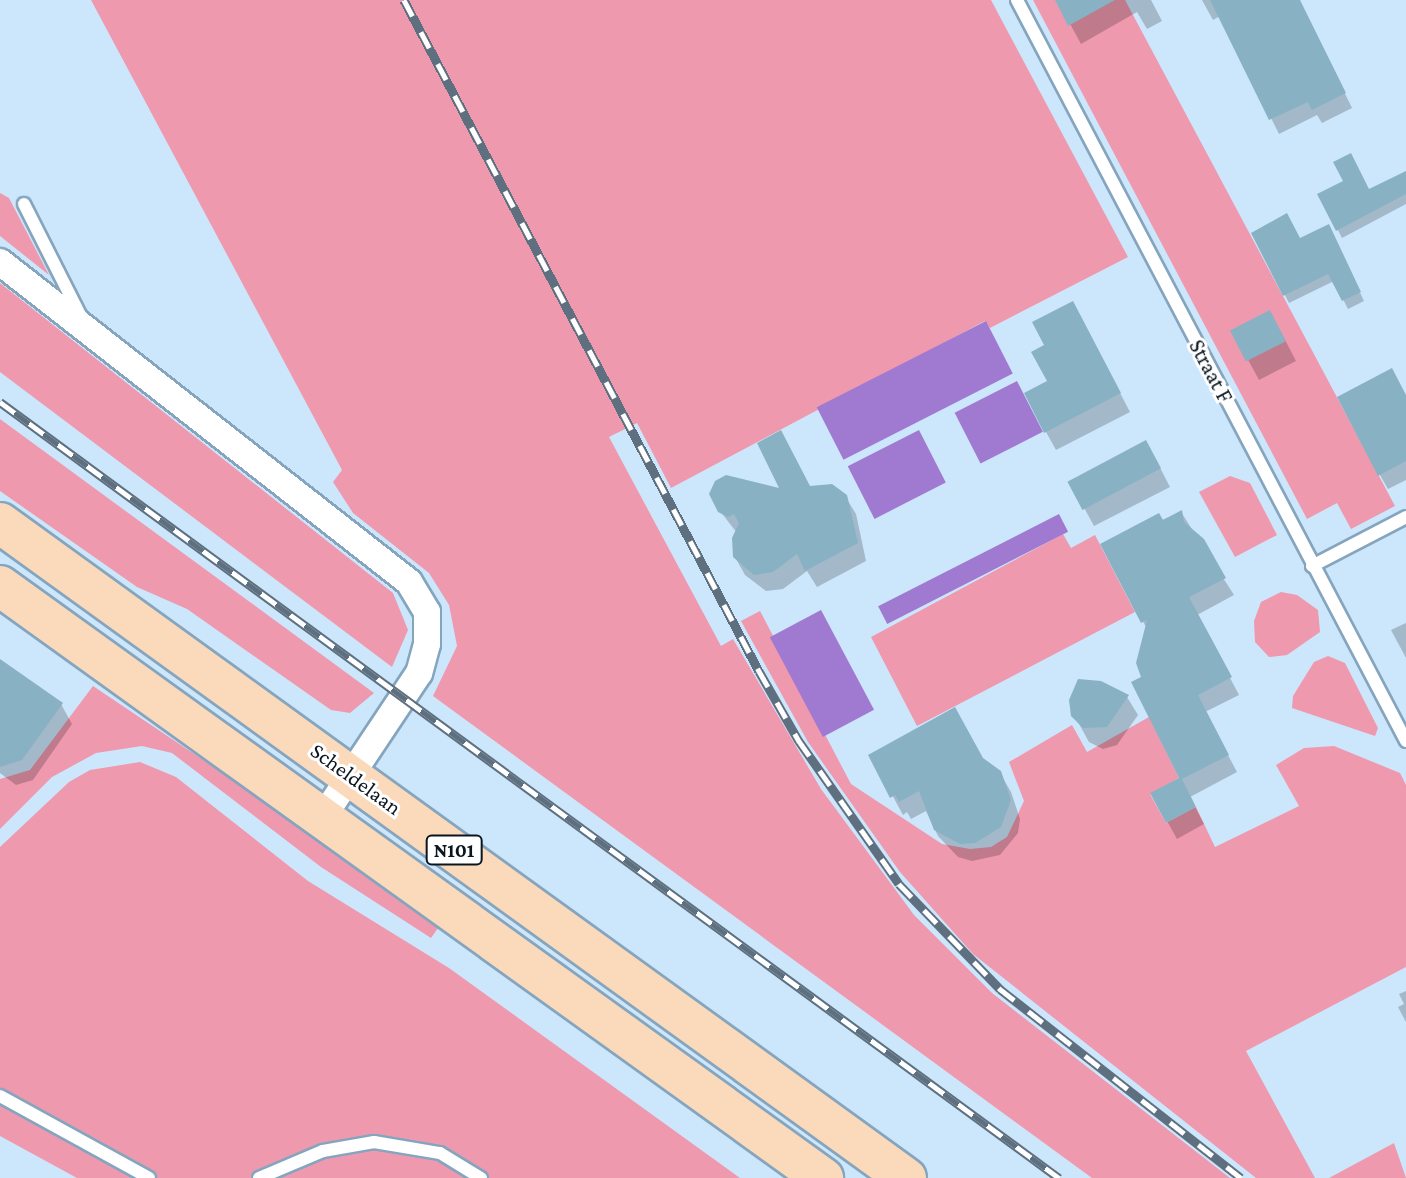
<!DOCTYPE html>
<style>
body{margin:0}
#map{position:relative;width:1406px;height:1178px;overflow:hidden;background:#cce6fc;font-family:"Crimson Pro",serif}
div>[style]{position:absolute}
.green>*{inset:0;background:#ef99af}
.water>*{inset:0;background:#a07ad0;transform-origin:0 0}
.shadow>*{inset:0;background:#0003}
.building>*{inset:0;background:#88b2c3;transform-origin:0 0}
.roads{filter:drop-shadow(2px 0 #85a5be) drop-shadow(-2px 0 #85a5be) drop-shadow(0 2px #85a5be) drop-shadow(0 -2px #85a5be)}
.lane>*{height:12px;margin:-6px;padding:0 6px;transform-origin:6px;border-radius:6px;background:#fff}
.street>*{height:26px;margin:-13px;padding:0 13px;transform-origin:13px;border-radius:13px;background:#fff}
.primary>*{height:40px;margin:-20px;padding:0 20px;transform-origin:20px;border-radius:20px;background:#fbd9bb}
.rail>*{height:9px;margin-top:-4.5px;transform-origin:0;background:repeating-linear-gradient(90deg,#fff 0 18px,#5e707f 0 36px);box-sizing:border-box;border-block:2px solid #5e707f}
span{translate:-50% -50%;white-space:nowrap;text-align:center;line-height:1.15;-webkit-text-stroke:6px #fff;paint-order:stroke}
.shield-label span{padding:2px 6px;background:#fff;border:2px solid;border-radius:6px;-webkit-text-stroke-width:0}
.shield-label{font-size:20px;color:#0a161f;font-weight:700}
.street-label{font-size:22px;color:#0a161f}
</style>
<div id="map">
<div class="green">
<div style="clip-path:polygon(91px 0,991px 0,1128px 257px,990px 328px,985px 321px,671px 488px,637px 423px,609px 437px,721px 646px,733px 639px,821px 789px,914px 915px,992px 993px,1230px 1178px,1092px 1178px,433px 696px,457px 646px,449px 605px,429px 573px,353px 513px,333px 482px,342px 470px)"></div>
<div style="clip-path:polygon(1033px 0,1125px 0,1395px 506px,1351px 529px,1337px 503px,1307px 519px)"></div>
<div style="clip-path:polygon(0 193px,9px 198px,49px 275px,0 236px)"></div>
<div style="clip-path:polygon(0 283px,393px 593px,408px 630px,392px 667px,0 372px)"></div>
<div style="clip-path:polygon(0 419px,374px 693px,350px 713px,331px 710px,187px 609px,137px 587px,0 491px)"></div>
<div style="clip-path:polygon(1230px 476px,1250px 483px,1277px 535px,1235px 557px,1199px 492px)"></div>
<div style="clip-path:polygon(1063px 534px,1071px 548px,1095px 535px,1135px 612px,917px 726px,871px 637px)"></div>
<div style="clip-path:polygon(1281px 592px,1297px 595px,1318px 610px,1320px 632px,1287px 655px,1269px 657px,1255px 642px,1254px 621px,1261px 602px)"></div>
<div style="clip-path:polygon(760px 611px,851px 784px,942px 844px,970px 849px,991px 847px,1007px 837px,1024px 801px,1009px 762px,1072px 725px,1087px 752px,1149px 717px,1179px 778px,1150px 794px,1166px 823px,1196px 807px,1215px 847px,1299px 806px,1276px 765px,1304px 748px,1334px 746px,1400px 773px,1406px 785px,1406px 967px,1246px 1051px,1315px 1178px,1256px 1178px,973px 954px,900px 872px,808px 742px,741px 621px)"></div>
<div style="clip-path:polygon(1328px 656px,1345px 663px,1378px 728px,1375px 736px,1292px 708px,1293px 696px,1314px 662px)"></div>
<div style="clip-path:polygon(93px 686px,443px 921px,431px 938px,321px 867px,172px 753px,142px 746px,96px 753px,52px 777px,0 829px,0 779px,30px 770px)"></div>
<div style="clip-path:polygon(140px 762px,176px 777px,308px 881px,449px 968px,740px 1178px,77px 1178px,0 1136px,0 847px,69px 782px,90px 770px)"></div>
<div style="clip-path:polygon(1394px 1143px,1406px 1178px,1329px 1178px)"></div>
</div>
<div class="water">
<div style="left:986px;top:321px;width:59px;height:190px;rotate:63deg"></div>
<div style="left:1017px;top:381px;width:57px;height:70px;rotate:63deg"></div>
<div style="left:919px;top:430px;width:59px;height:80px;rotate:63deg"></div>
<div style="left:1059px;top:514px;width:20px;height:203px;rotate:63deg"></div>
<div style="left:821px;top:610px;width:113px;height:58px;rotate:62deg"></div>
</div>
<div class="shadow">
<div style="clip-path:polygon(1057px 0,1151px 0,1162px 21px,1147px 29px,1137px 12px,1081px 44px)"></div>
<div style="clip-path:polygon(1202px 0,1299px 0,1352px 108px,1322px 123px,1317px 115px,1279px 134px,1220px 16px,1213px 20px)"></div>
<div style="clip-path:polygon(1406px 173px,1406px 204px,1342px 238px,1320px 195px,1369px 191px)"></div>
<div style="clip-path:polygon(1333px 235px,1364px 301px,1348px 309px,1334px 281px,1289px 303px,1285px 295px,1300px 241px)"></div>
<div style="clip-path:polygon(1083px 322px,1130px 412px,1056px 450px,1046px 432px,1049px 381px)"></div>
<div style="clip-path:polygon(1233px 332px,1281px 332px,1296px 361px,1259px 380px)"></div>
<div style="clip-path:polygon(1406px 398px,1406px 480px,1388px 489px,1380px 475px)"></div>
<div style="clip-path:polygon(1156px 460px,1170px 487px,1094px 526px,1070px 482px)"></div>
<div style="clip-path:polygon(810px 488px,845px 496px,856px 514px,866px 561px,817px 587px,807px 571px,783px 589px,766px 591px,745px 575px,735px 557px,737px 533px,720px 511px)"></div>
<div style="clip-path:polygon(1181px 512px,1234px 595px,1197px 615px,1239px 695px,1205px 712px,1237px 772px,1190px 797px,1204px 824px,1177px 839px,1152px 794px,1182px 779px,1143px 678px,1147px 629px,1103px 545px)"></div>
<div style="clip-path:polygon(1406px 623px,1406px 658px,1391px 630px)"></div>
<div style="clip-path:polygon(0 661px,61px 704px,72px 724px,33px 780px,16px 785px,0 773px)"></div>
<div style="clip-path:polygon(1127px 697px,1138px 715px,1117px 745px,1103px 749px,1089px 742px,1078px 722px)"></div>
<div style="clip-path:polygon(871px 756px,983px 760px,1000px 773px,1011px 792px,1020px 819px,1018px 833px,1000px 855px,972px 861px,958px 857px,938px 836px,926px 811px,911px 819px,907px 812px,903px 815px)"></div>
<div style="clip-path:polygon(1406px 991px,1406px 1022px,1398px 1007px,1404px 1004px,1399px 994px)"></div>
</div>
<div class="building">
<div style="clip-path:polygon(1055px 0,1115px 0,1068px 26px)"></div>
<div style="clip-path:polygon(1210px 0,1300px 0,1346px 93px,1312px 110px,1308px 102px,1269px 120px)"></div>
<div style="clip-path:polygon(1351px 153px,1369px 189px,1406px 171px,1406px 194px,1336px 231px,1317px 194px,1343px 181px,1333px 162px)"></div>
<div style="clip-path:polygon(1287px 213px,1300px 238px,1329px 224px,1361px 292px,1342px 301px,1328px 274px,1283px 296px,1251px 233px)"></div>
<div style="clip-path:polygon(1073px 301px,1121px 393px,1044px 433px,1024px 393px,1047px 381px,1031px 352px,1044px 345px,1032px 322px)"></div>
<div style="left:1270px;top:310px;width:35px;height:45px;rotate:63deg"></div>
<div style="clip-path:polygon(1392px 368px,1406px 395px,1406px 461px,1378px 476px,1337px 397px)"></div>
<div style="clip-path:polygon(781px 430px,810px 486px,832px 484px,847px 495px,858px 543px,805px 571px,797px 554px,773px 572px,754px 575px,733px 557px,732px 538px,739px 523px,734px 514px,728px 517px,718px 512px,709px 494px,715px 481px,726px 475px,779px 488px,757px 443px)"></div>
<div style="left:1146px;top:440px;width:32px;height:89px;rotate:62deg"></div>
<div style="clip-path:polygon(1182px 510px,1184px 522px,1204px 539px,1226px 578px,1189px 597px,1232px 677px,1198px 695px,1229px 755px,1182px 779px,1196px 807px,1166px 823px,1150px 793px,1179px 778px,1131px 682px,1141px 677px,1136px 663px,1147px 620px,1141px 623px,1100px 544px,1159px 513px,1163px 520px)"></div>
<div style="clip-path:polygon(0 659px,63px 703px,22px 760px,0 767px)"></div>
<div style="clip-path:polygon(1078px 679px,1101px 681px,1129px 695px,1107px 727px,1083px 728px,1071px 716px,1069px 700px)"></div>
<div style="clip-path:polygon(955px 707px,983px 758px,1001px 771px,1011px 800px,1001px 827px,975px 843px,960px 844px,934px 830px,919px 791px,899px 802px,895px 795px,890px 798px,868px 755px)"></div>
</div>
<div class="roads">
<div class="lane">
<div style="left:1017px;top:0;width:837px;rotate:62.3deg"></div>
<div style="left:24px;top:204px;width:127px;rotate:63.2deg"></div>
<div style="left:1312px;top:566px;width:106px;rotate:-27.5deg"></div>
<div style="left:0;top:1096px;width:170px;rotate:28.8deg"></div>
<div style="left:259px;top:1178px;width:69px;rotate:-22.9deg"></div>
<div style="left:323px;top:1151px;width:52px;rotate:-10deg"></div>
<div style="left:374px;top:1142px;width:67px;rotate:9.5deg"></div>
<div style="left:440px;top:1153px;width:48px;rotate:31.4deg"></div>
</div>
<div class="street">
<div style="left:0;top:262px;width:519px;rotate:38.04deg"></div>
<div style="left:409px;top:582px;width:35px;rotate:59deg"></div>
<div style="left:427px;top:612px;width:32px;rotate:90deg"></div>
<div style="left:427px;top:644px;width:30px;rotate:105deg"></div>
<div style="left:419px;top:673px;width:173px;rotate:123.7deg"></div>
</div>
<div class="primary">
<div style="left:0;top:523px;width:1118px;rotate:35.87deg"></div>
<div style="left:0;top:586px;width:1014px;rotate:35.73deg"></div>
</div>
</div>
<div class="rail">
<div style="left:404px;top:0;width:759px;rotate:62.12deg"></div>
<div style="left:759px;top:671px;width:81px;rotate:60.3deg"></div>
<div style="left:799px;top:741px;width:174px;rotate:55deg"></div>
<div style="left:899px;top:884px;width:146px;rotate:46.1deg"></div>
<div style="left:1000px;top:989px;width:306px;rotate:38.1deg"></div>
<div style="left:0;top:402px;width:1313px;rotate:36.23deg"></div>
</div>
<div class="shield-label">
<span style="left:454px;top:850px">N101</span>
</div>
<div class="street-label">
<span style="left:1211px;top:371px;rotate:62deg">Straat F</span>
<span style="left:356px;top:779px;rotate:36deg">Scheldelaan</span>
</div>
</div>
